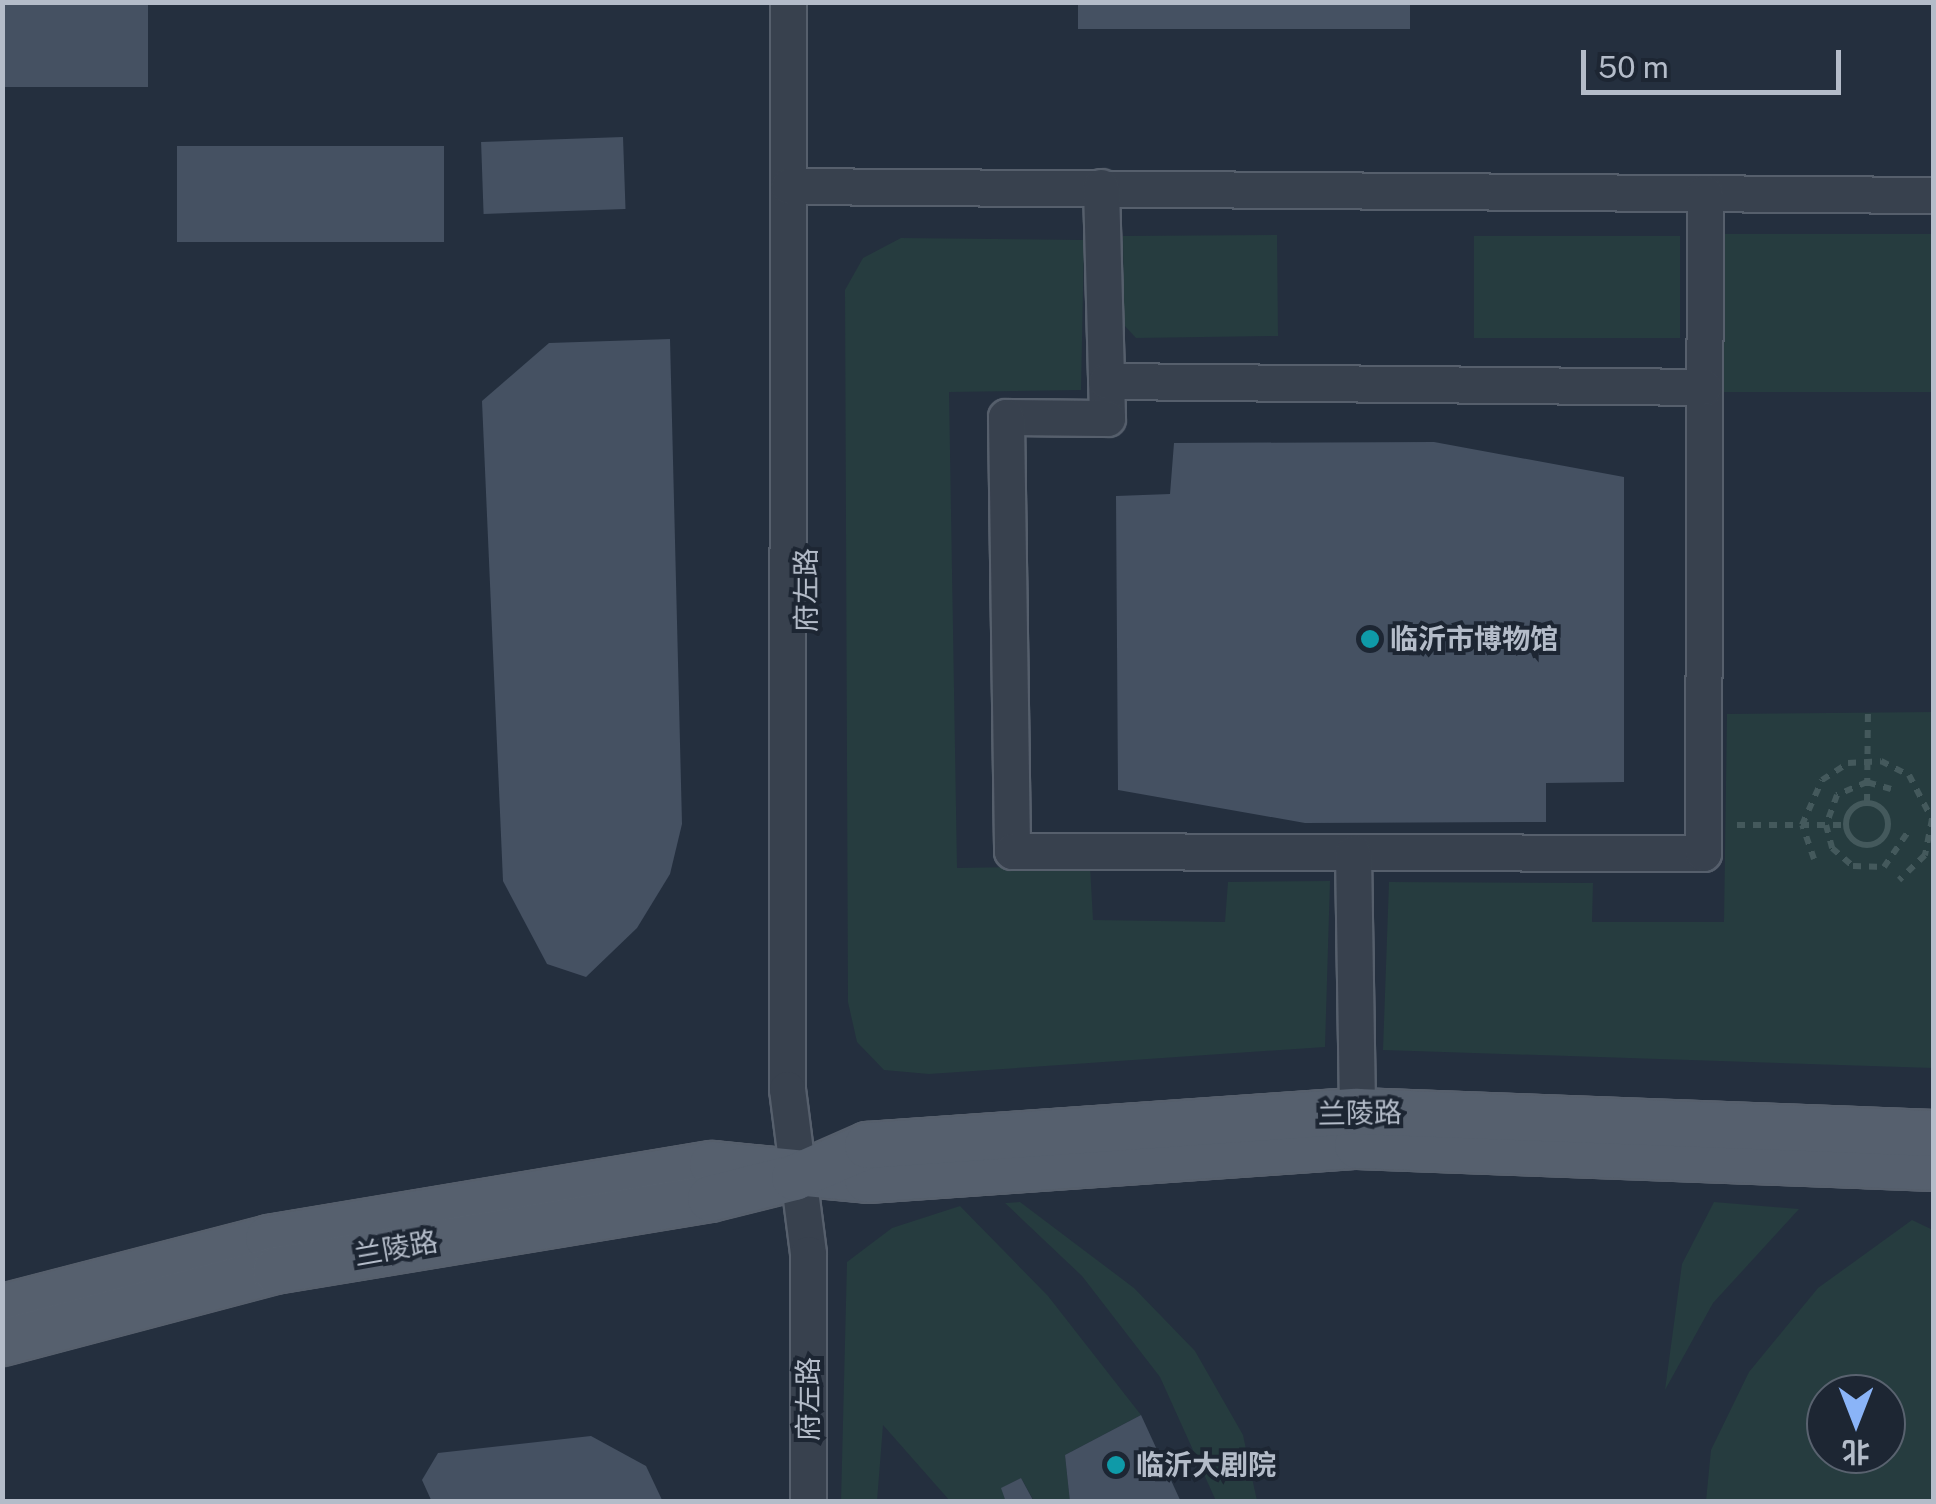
<!DOCTYPE html>
<meta charset="utf-8">
<style>
body{margin:0}
#map{position:relative;width:1936px;height:1504px;overflow:hidden;background:#242f3e;font-family:"Public Sans","Noto Sans SC",sans-serif}
div>[style]{position:absolute}
.green>*{inset:0;background:#263c3f;transform-origin:0 0}
.building>*{inset:0;background:#455162;transform-origin:0 0}
.path>*{height:6px;margin-top:-3px;transform-origin:0;background:repeating-linear-gradient(90deg,#44595c 0 8px,transparent 0 16px)}
.path>.ring{margin:-3px;padding:0;box-sizing:content-box;background:none;border:6px solid #44595c;border-radius:50%}
.roads{filter:drop-shadow(2px 0 #565f6c) drop-shadow(-2px 0 #565f6c) drop-shadow(0 2px #565f6c) drop-shadow(0 -2px #565f6c)}
.minor>*{height:35px;margin:-17.5px;padding:0 17.5px;transform-origin:17.5px;border-radius:17.5px;background:#38414e}
.major>*{height:45px;margin:-22.5px;padding:0 22.5px;transform-origin:22.5px;border-radius:22.5px;background:#56606e}
.dots>*{width:28px;height:28px;translate:-50% -50%;box-sizing:border-box;border:5px solid #1d2633;border-radius:50%}
span{translate:-50% -50%;white-space:nowrap;text-align:center;line-height:1.15;-webkit-text-stroke:8px #1d2633;paint-order:stroke}
.street-label{font-size:28px;color:#b4bcc9}
.poi-label{font-size:28px;color:#b4bcc9;font-weight:700}
.left{translate:0 -50%;text-align:left}
.frame{position:absolute;inset:0;border:5px solid #b4bcc9;pointer-events:none}
.north{position:absolute;left:1806px;top:1374px;width:100px;height:100px;box-sizing:border-box;background:#1d2633;border:2px solid #59626f;border-radius:50%;rotate:180deg;font-size:28px;font-weight:700;line-height:40px;text-align:center;color:#b4bcc9}
.north::after{content:'';display:block;margin:auto;width:35px;height:45px;background:#8ab4f8;clip-path:polygon(50% 0,100% 100%,50% 72%,0 100%)}
.scale{position:absolute;left:1581px;top:50px;width:260px;height:45px;box-sizing:border-box;border:5px solid #b4bcc9;border-top:0;padding-left:12px;font-size:30px;line-height:35px;white-space:nowrap;color:#b4bcc9;-webkit-text-stroke:8px #1d2633;paint-order:stroke}
</style>
<div id="map">
<div class="green">
<div style="left:1933px;top:234px;width:158px;height:213px;rotate:90deg"></div>
<div style="clip-path:polygon(1277px 235px,1278px 336px,1136px 338px,1124px 325px,1123px 236px)"></div>
<div style="left:1474px;top:236px;width:206px;height:102px"></div>
<div style="clip-path:polygon(901px 238px,1084px 240px,1081px 390px,949px 392px,957px 868px,1090px 866px,1093px 920px,1225px 922px,1228px 882px,1330px 881px,1325px 1047px,929px 1074px,884px 1070px,857px 1042px,848px 1002px,845px 290px,863px 258px)"></div>
<div style="clip-path:polygon(1933px 712px,1933px 1068px,1383px 1050px,1389px 882px,1593px 883px,1592px 922px,1724px 922px,1727px 714px)"></div>
<div style="clip-path:polygon(1020px 1202px,1134px 1288px,1195px 1351px,1243px 1435px,1257px 1501px,1216px 1501px,1160px 1377px,1082px 1276px,1005px 1203px)"></div>
<div style="clip-path:polygon(1714px 1202px,1799px 1209px,1713px 1303px,1665px 1390px,1682px 1264px)"></div>
<div style="clip-path:polygon(960px 1206px,1048px 1296px,1141px 1415px,1065px 1455px,1070px 1501px,1034px 1501px,1021px 1478px,1002px 1488px,1006px 1501px,950px 1501px,883px 1425px,877px 1501px,841px 1502px,847px 1262px,892px 1228px)"></div>
<div style="clip-path:polygon(evenodd,1912px 1220px,1933px 1230px,1933px 1501px,1706px 1501px,1711px 1450px,1749px 1372px,1818px 1288px,1912px 1220px,1826px 1394px,1886px 1394px,1886px 1454px,1826px 1454px,1826px 1394px)"></div>
</div>
<div class="building">
<div style="left:2px;top:2px;width:146px;height:85px"></div>
<div style="left:1078px;top:2px;width:332px;height:27px"></div>
<div style="left:623px;top:137px;width:72px;height:142px;rotate:88deg"></div>
<div style="left:177px;top:146px;width:267px;height:96px"></div>
<div style="clip-path:polygon(670px 339px,682px 824px,670px 874px,637px 928px,586px 977px,547px 964px,503px 881px,482px 401px,549px 343px)"></div>
<div style="clip-path:polygon(1434px 442px,1624px 477px,1624px 782px,1546px 783px,1546px 822px,1305px 823px,1118px 790px,1116px 496px,1170px 494px,1174px 443px)"></div>
<div style="clip-path:polygon(1141px 1415px,1181px 1502px,1070px 1502px,1065px 1455px)"></div>
<div style="clip-path:polygon(591px 1436px,646px 1466px,663px 1502px,432px 1502px,422px 1480px,438px 1453px)"></div>
<div style="clip-path:polygon(1021px 1478px,1034px 1502px,1006px 1502px,1001px 1488px)"></div>
</div>
<div class="path">
<div style="left:1891px;top:789px;width:25px;rotate:-164deg"></div>
<div style="left:1867px;top:782px;width:33px;rotate:157deg"></div>
<div style="left:1837px;top:795px;width:32px;rotate:110deg"></div>
<div style="left:1826px;top:825px;width:24px;rotate:75deg"></div>
<div style="left:1832px;top:848px;width:28px;rotate:41deg"></div>
<div style="left:1853px;top:866px;width:31px;rotate:2deg"></div>
<div style="left:1884px;top:867px;width:46px;rotate:-55.6deg"></div>
<div style="left:1867px;top:802px;width:89px;rotate:-89.4deg"></div>
<div class="ring" style="left:1846px;top:803px;width:36px;height:36px"></div>
<div style="left:1737px;top:825px;width:109px"></div>
<div style="left:1814px;top:859px;width:36px;rotate:-109deg"></div>
<div style="left:1802px;top:825px;width:49px;rotate:-66deg"></div>
<div style="left:1822px;top:780px;width:31px;rotate:-33deg"></div>
<div style="left:1848px;top:763px;width:33px;rotate:-3deg"></div>
<div style="left:1881px;top:761px;width:31px;rotate:27deg"></div>
<div style="left:1909px;top:775px;width:50px;rotate:62.4deg"></div>
<div style="left:1932px;top:819px;width:37px;rotate:101deg"></div>
<div style="left:1925px;top:855px;width:36px;rotate:136deg"></div>
</div>
<div class="roads">
<div class="minor">
<div style="left:788px;top:2px;width:1087px;rotate:90.05deg"></div>
<div style="left:787px;top:1089px;width:166px;rotate:82.7deg"></div>
<div style="left:808px;top:1254px;width:248px;rotate:90deg"></div>
<div style="left:788px;top:186px;width:1146px;rotate:0.45deg"></div>
<div style="left:1101px;top:187px;width:231px;rotate:88.5deg"></div>
<div style="left:1107px;top:418px;width:101px;rotate:-179.4deg"></div>
<div style="left:1006px;top:417px;width:434px;rotate:89.2deg"></div>
<div style="left:1012px;top:851px;width:691px;rotate:0.17deg"></div>
<div style="left:1703px;top:853px;width:660px;rotate:-89.83deg"></div>
<div style="left:1106px;top:381px;width:598px;rotate:0.57deg"></div>
<div style="left:1353px;top:853px;width:258px;rotate:89.1deg"></div>
</div>
<div class="major">
<div style="left:2px;top:1307px;width:275px;rotate:-14.5deg"></div>
<div style="left:268px;top:1238px;width:450px;rotate:-9.5deg"></div>
<div style="left:712px;top:1164px;width:156px;rotate:5.5deg"></div>
<div style="left:867px;top:1179px;width:491px;rotate:-4deg"></div>
<div style="left:1357px;top:1145px;width:577px;rotate:2.18deg"></div>
<div style="left:2px;top:1342px;width:282px;rotate:-14.8deg"></div>
<div style="left:275px;top:1270px;width:441px;rotate:-9.4deg"></div>
<div style="left:710px;top:1198px;width:87px;rotate:-14deg"></div>
<div style="left:794px;top:1177px;width:80px;rotate:-23.7deg"></div>
<div style="left:867px;top:1145px;width:491px;rotate:-4deg"></div>
<div style="left:1357px;top:1111px;width:577px;rotate:2.18deg"></div>
</div>
</div>
<div class="dots">
<div style="left:1370px;top:639px;background:#0f9aa8"></div>
<div style="left:1116px;top:1465px;background:#0f9aa8"></div>
</div>
<div class="street-label">
<span style="left:806px;top:590px;rotate:-90deg">府左路</span>
<span style="left:1360px;top:1113px;rotate:-1deg">兰陵路</span>
<span style="left:396px;top:1248px;rotate:-10deg">兰陵路</span>
<span style="left:808px;top:1399px;rotate:-90deg">府左路</span>
</div>
<div class="poi-label">
<span class="left" style="left:1390px;top:639px">临沂市博物馆</span>
<span class="left" style="left:1136px;top:1465px">临沂大剧院</span>
</div>
<div class="frame"></div>
<div class="north">北</div>
<div class="scale">50 m</div>
</div>
